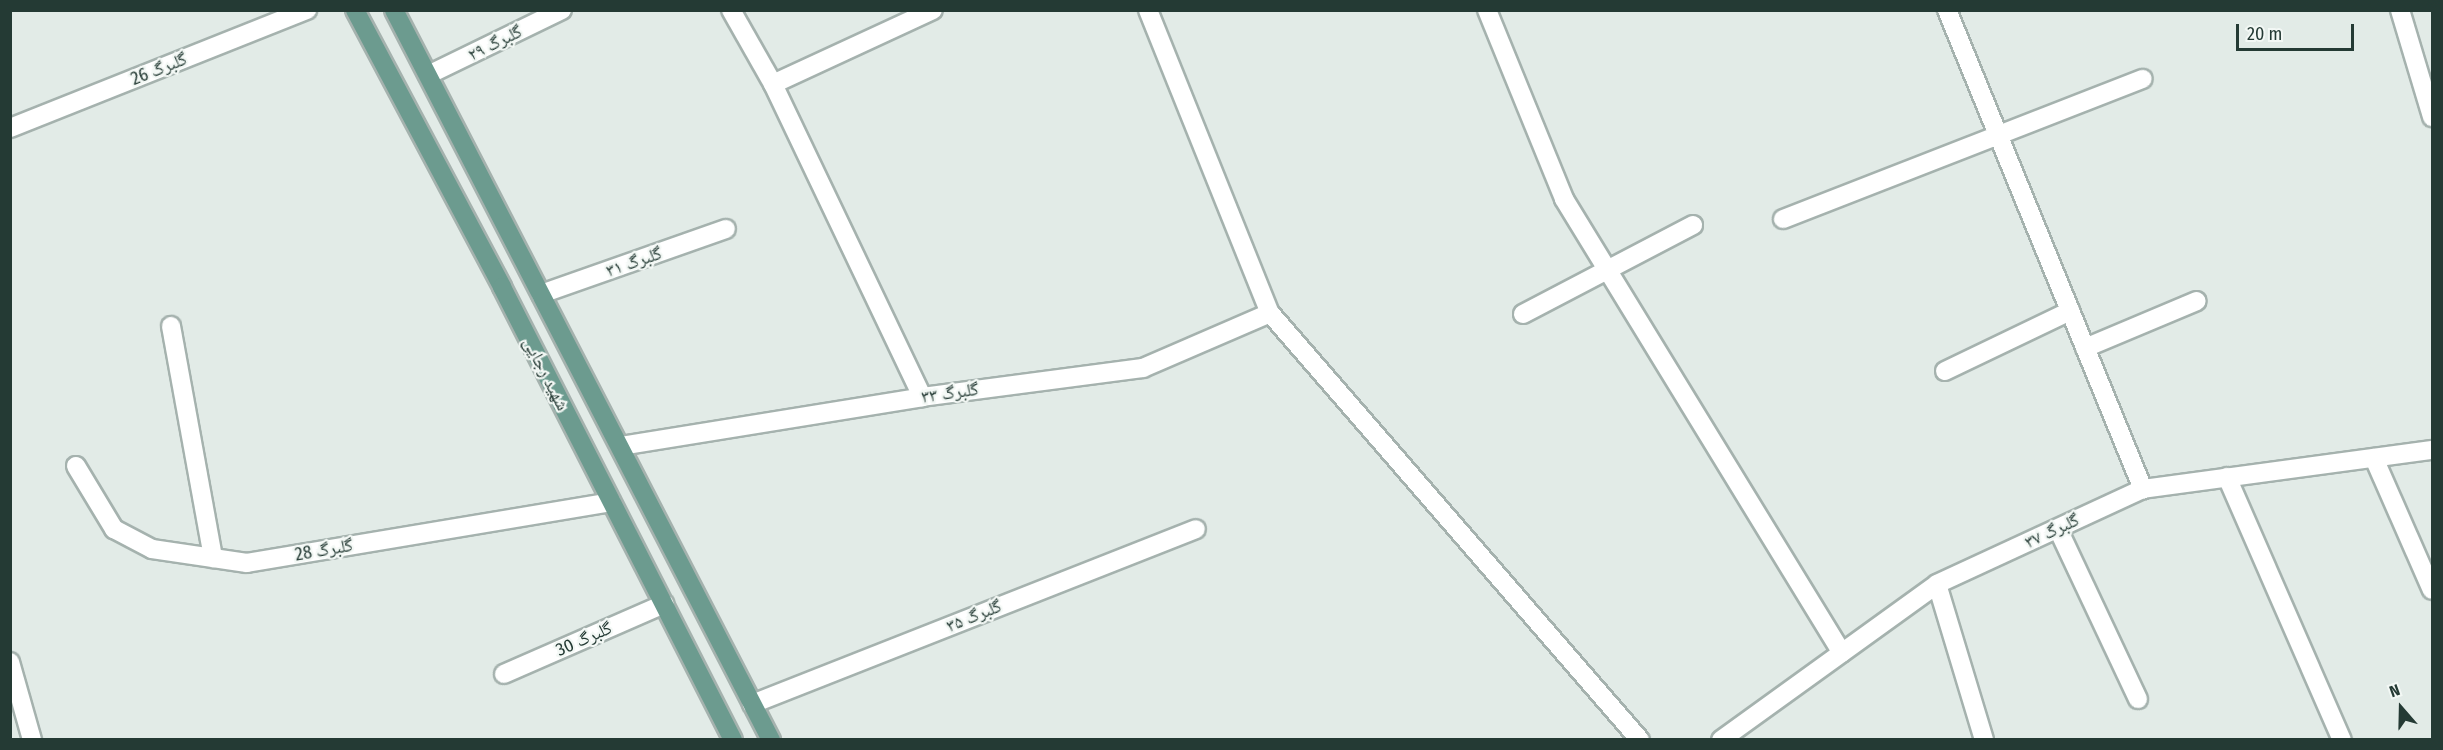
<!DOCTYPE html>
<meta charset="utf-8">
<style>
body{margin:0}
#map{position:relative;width:2443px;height:750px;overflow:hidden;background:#e2ebe7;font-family:"Fira Sans Condensed","Noto Naskh Arabic",sans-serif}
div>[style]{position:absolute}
.roads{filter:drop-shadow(2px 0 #a5b2ae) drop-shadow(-2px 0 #a5b2ae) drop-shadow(0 2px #a5b2ae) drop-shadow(0 -2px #a5b2ae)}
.minor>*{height:18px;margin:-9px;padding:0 9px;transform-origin:9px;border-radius:9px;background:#fff}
.major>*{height:18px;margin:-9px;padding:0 9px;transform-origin:9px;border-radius:9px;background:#6c9b8f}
span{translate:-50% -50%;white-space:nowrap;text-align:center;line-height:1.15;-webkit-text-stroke:4.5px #f3f8f5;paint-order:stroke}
.street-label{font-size:18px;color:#243a34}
.frame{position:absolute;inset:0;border:12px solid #243a34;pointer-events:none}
.north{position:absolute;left:2371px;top:678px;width:60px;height:60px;-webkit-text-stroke:4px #f3f8f5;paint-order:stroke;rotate:340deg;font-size:16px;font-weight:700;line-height:24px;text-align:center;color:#243a34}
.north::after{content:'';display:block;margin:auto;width:21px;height:27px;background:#243a34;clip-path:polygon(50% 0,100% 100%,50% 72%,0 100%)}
.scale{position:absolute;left:2236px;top:24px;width:118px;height:27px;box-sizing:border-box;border:3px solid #243a34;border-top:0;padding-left:8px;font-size:18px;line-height:21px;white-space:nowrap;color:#243a34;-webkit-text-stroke:4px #f3f8f5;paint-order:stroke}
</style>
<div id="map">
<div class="roads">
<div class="minor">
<div style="left:731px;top:10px;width:85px;rotate:60.4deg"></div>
<div style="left:773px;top:84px;width:347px;rotate:64.5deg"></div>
<div style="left:1148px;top:10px;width:327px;rotate:68.1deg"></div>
<div style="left:1270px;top:313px;width:565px;rotate:49.09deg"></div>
<div style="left:1487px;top:10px;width:204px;rotate:67.8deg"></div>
<div style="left:1564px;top:199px;width:532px;rotate:58.52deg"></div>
<div style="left:1947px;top:10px;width:518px;rotate:67.75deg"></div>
<div style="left:2400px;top:10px;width:112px;rotate:73.3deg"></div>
<div style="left:428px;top:75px;width:149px;rotate:-25.9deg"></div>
<div style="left:773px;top:84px;width:176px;rotate:-24.8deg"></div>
<div style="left:10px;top:128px;width:320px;rotate:-21.7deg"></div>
<div style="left:1783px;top:219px;width:386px;rotate:-21.3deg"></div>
<div style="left:541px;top:294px;width:196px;rotate:-19.4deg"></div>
<div style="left:1523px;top:314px;width:192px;rotate:-27.6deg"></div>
<div style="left:171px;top:326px;width:236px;rotate:79.7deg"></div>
<div style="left:2085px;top:348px;width:121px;rotate:-22.8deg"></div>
<div style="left:1945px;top:371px;width:139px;rotate:-25.6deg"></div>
<div style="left:621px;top:446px;width:305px;rotate:-9.2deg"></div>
<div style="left:922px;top:397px;width:223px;rotate:-7.5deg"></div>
<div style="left:1143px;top:368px;width:138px;rotate:-23.4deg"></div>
<div style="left:2374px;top:458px;width:144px;rotate:66.3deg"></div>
<div style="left:76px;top:466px;width:74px;rotate:58.9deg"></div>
<div style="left:114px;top:529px;width:43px;rotate:27.8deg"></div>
<div style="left:152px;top:549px;width:96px;rotate:8.4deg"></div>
<div style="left:247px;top:563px;width:369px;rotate:-9.5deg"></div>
<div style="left:2227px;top:477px;width:287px;rotate:66.4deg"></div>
<div style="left:2058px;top:529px;width:188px;rotate:64.8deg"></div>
<div style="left:1937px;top:584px;width:163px;rotate:73.2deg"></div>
<div style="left:10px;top:662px;width:81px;rotate:74.2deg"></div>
<div style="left:504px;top:674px;width:175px;rotate:-23.6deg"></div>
<div style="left:752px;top:704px;width:477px;rotate:-21.5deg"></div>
<div style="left:1721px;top:740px;width:266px;rotate:-35.8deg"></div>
<div style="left:1937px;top:584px;width:227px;rotate:-24.8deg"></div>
<div style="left:2143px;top:489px;width:292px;rotate:-7.7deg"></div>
</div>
<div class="major">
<div style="left:355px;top:10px;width:314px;rotate:62deg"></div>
<div style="left:502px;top:287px;width:508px;rotate:62.98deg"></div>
<div style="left:394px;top:10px;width:822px;rotate:62.69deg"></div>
</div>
</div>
<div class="street-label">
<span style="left:495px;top:43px;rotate:-26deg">گلبرگ ۲۹</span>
<span style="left:159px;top:69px;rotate:-22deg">گلبرگ 26</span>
<span style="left:634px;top:262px;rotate:-19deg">گلبرگ ۳۱</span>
<span style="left:546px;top:374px;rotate:63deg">شهید رجایی</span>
<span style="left:950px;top:393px;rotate:-8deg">گلبرگ ۳۳</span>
<span style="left:2052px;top:531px;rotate:-25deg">گلبرگ ۳۷</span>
<span style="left:324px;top:550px;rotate:-10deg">گلبرگ 28</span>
<span style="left:974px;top:616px;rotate:-22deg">گلبرگ ۳۵</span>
<span style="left:584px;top:639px;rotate:-24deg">گلبرگ 30</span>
</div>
<div class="frame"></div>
<div class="north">N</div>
<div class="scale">20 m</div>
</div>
